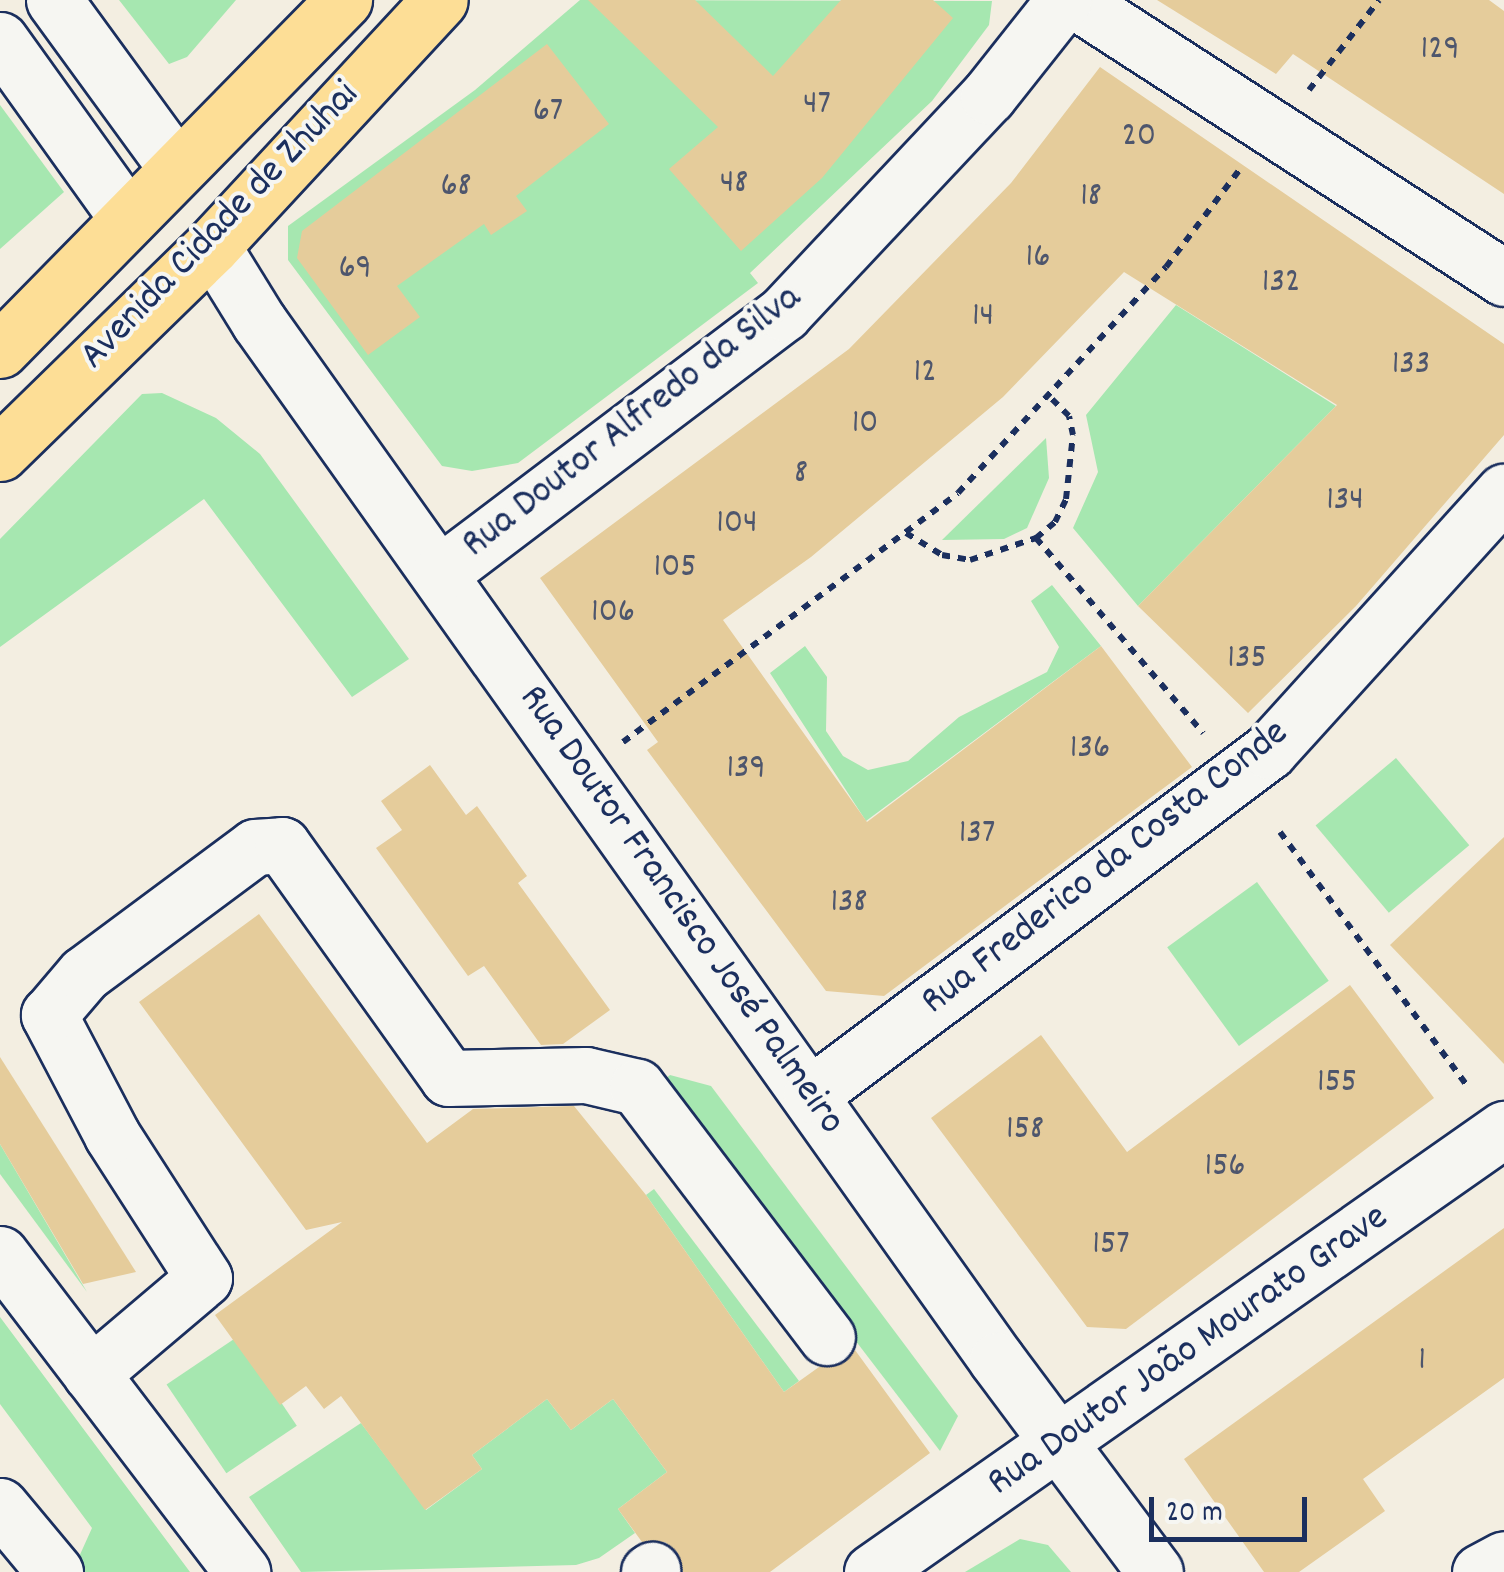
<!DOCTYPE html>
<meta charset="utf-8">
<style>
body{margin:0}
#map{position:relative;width:1504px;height:1572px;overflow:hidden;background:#f3eee1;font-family:Dekko,sans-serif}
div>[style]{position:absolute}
.green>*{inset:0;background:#a6e7b0;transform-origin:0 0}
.building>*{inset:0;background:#e5cc9b}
.path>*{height:6px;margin-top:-3px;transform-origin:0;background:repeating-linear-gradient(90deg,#1b2f5e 0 8px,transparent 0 16px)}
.roads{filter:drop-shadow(2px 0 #1b2f5e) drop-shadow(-2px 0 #1b2f5e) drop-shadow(0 2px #1b2f5e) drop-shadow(0 -2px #1b2f5e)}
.minor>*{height:55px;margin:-27.5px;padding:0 27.5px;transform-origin:27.5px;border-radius:27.5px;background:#f6f6f2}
.major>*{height:55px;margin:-27.5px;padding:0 27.5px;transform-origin:27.5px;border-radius:27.5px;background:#fdde96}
span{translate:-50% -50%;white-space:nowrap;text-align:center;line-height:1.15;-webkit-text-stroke:8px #f6f6f2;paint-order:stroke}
.number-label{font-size:35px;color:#4e566d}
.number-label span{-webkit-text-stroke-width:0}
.street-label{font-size:40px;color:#1b2f5e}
.scale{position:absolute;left:1149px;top:1497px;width:158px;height:45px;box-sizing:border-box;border:5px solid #1b2f5e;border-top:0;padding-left:12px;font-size:30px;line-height:35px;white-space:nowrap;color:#1b2f5e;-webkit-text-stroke:8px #f6f6f2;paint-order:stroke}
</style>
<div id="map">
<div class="green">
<div style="clip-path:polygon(119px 0,236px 0,187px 57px,169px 64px)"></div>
<div style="clip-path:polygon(580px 0,992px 1px,989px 25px,932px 101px,750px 273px,758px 283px,518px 463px,472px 471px,442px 466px,288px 260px,288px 226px,475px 90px)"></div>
<div style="clip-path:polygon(0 105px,64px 192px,0 249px)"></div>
<div style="clip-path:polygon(1176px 305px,1336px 406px,1138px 606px,1073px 528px,1098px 472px,1086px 415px)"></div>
<div style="clip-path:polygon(162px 393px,216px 418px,260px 454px,409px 659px,352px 697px,204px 499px,0 647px,0 539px,142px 394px)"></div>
<div style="clip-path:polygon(1046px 438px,1049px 478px,1027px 528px,1004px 539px,942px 540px)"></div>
<div style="clip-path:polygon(1052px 585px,1101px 646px,866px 821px,770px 673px,805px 646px,827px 677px,826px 731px,843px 756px,868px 770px,908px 761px,959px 717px,1047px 672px,1059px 647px,1031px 601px)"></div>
<div style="left:1396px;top:758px;width:114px;height:105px;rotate:50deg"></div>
<div style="left:1257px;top:882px;width:122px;height:111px;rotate:54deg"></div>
<div style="clip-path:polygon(670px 1075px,711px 1086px,958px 1416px,940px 1451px,659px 1084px)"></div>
<div style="clip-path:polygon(0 1144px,87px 1292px,0 1174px)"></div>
<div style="clip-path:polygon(654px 1189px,799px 1381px,784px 1392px,646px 1195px)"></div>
<div style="clip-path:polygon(0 1317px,190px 1572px,85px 1572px,78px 1559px,92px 1528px,0 1404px)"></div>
<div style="left:237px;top:1337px;width:107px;height:85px;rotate:56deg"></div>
<div style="clip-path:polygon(547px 1399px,571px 1430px,613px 1399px,667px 1472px,618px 1509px,635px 1533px,599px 1558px,576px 1565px,301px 1572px,249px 1497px,361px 1423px,426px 1510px,482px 1469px,472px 1455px)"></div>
<div style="clip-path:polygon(1020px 1539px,1048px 1545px,1071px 1572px,965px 1572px)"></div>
</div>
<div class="building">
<div style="clip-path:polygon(588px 0,695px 0,773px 76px,841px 0,933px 0,953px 18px,822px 178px,741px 251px,669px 169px,718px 127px)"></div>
<div style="clip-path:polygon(1157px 0,1489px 0,1504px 11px,1504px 194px,1293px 54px,1276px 74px)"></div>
<div style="clip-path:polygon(547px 44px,609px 124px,516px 196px,527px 211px,491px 235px,484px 224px,397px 286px,420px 317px,368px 355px,297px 258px,302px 231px)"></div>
<div style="clip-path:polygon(1100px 67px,1504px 344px,1504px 435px,1356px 606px,1248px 713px,1138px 606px,1337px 405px,1124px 272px,1003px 397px,811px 557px,723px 620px,867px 822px,1101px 646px,1192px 767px,884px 996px,826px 991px,647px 750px,658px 742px,540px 578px,849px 349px,1011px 183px)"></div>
<div style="clip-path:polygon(430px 765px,466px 815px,477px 806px,527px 876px,518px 883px,610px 1010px,563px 1044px,541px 1045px,484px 966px,468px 976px,376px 848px,402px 830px,381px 801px)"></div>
<div style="clip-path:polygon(1504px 837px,1504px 1064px,1390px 945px)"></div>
<div style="clip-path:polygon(259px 914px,427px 1143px,473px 1109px,574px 1106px,646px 1195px,784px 1392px,819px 1367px,845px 1362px,855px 1350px,930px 1453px,770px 1572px,683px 1572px,677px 1552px,665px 1542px,642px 1542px,618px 1509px,667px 1472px,613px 1399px,571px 1430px,547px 1399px,472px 1455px,482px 1469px,425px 1510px,341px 1396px,324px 1409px,306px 1386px,280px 1405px,215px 1315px,342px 1222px,306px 1230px,139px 1002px)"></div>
<div style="clip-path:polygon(1350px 985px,1434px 1098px,1126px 1329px,1087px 1327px,931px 1118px,1041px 1035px,1127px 1152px)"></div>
<div style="clip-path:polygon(0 1057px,136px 1272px,83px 1284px,0 1144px)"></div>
<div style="clip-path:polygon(1504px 1228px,1504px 1378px,1363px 1479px,1385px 1511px,1299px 1572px,1264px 1572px,1184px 1459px)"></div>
</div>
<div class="path">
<div style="left:1309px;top:90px;width:114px;rotate:-52.1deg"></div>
<div style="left:906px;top:533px;width:42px;rotate:31.4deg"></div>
<div style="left:942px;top:555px;width:28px;rotate:10deg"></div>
<div style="left:970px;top:560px;width:70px;rotate:-18.4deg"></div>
<div style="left:1036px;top:538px;width:25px;rotate:-40deg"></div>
<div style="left:1055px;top:522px;width:25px;rotate:-64deg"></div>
<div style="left:1066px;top:499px;width:64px;rotate:-83.8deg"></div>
<div style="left:1073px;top:435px;width:19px;rotate:-102deg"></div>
<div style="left:1069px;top:416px;width:30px;rotate:-135deg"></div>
<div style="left:1036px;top:538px;width:257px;rotate:49.4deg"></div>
<div style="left:623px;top:742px;width:417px;rotate:-36.6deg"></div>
<div style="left:958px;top:493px;width:307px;rotate:-47.4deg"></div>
<div style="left:1166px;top:267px;width:123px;rotate:-52.9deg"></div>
<div style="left:1280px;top:832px;width:317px;rotate:53.6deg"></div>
</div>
<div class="roads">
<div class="minor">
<div style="left:54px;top:0;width:207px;rotate:53.9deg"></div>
<div style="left:1074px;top:0;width:512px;rotate:32.88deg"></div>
<div style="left:0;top:40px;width:220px;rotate:54.4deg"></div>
<div style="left:212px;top:246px;width:89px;rotate:58.3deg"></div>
<div style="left:259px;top:322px;width:1274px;rotate:54.59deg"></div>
<div style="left:997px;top:1360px;width:264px;rotate:53.3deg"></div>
<div style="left:439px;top:574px;width:433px;rotate:-37.1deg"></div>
<div style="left:784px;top:313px;width:298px;rotate:-46.8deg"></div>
<div style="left:988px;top:96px;width:122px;rotate:-51.6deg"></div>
<div style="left:811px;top:1094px;width:572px;rotate:-36.83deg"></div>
<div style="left:1269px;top:751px;width:350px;rotate:-47.8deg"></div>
<div style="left:0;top:1254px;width:400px;rotate:52.7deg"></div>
<div style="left:91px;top:1374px;width:148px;rotate:-40.3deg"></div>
<div style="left:204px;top:1278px;width:170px;rotate:-122.8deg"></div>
<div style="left:112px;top:1135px;width:136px;rotate:-117.7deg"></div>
<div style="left:49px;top:1015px;width:54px;rotate:-49.5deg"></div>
<div style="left:84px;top:974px;width:213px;rotate:-36.6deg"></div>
<div style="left:255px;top:847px;width:27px;rotate:-4deg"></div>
<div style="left:282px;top:845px;width:286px;rotate:54.5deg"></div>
<div style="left:448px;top:1078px;width:138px;rotate:-1.2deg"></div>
<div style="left:586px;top:1075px;width:52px;rotate:13.2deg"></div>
<div style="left:637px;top:1087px;width:314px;rotate:52.8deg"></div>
<div style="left:0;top:1506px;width:86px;rotate:50.2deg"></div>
<div style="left:649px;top:1572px;width:4px;rotate:-34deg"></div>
<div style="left:872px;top:1572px;width:772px;rotate:-35.03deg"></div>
<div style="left:1480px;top:1572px;width:27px;rotate:-28deg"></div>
</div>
<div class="major">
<div style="left:0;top:350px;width:491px;rotate:-45.5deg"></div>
<div style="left:0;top:453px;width:296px;rotate:-44.3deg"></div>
<div style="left:212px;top:246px;width:335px;rotate:-47.2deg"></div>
</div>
</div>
<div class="number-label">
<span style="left:1440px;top:50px">129</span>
<span style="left:817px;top:105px">47</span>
<span style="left:548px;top:112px">67</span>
<span style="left:1139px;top:137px">20</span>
<span style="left:734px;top:184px">48</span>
<span style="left:456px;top:187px">68</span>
<span style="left:1091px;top:197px">18</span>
<span style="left:1038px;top:258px">16</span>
<span style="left:355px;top:269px">69</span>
<span style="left:1281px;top:283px">132</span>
<span style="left:983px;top:317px">14</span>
<span style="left:1411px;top:365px">133</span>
<span style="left:925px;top:373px">12</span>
<span style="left:865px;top:424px">10</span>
<span style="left:801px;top:474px">8</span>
<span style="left:1345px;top:501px">134</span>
<span style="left:737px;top:524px">104</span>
<span style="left:675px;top:568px">105</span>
<span style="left:613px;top:613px">106</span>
<span style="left:1247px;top:659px">135</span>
<span style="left:1090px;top:749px">136</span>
<span style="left:746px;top:769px">139</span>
<span style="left:977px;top:834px">137</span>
<span style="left:849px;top:903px">138</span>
<span style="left:1337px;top:1083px">155</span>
<span style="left:1025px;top:1130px">158</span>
<span style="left:1225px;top:1167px">156</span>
<span style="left:1111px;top:1245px">157</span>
<span style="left:1422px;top:1361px">1</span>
</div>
<div class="street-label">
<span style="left:221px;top:227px;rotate:-46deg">Avenida Cidade de Zhuhai</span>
<span style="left:633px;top:423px;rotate:-38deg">Rua Doutor Alfredo da Silva</span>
<span style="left:1106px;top:869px;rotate:-38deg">Rua Frederico da Costa Conde</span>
<span style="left:680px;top:911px;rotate:55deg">Rua Doutor Francisco José Palmeiro</span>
<span style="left:1189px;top:1352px;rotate:-35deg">Rua Doutor João Mourato Grave</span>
</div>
<div class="scale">20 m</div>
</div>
